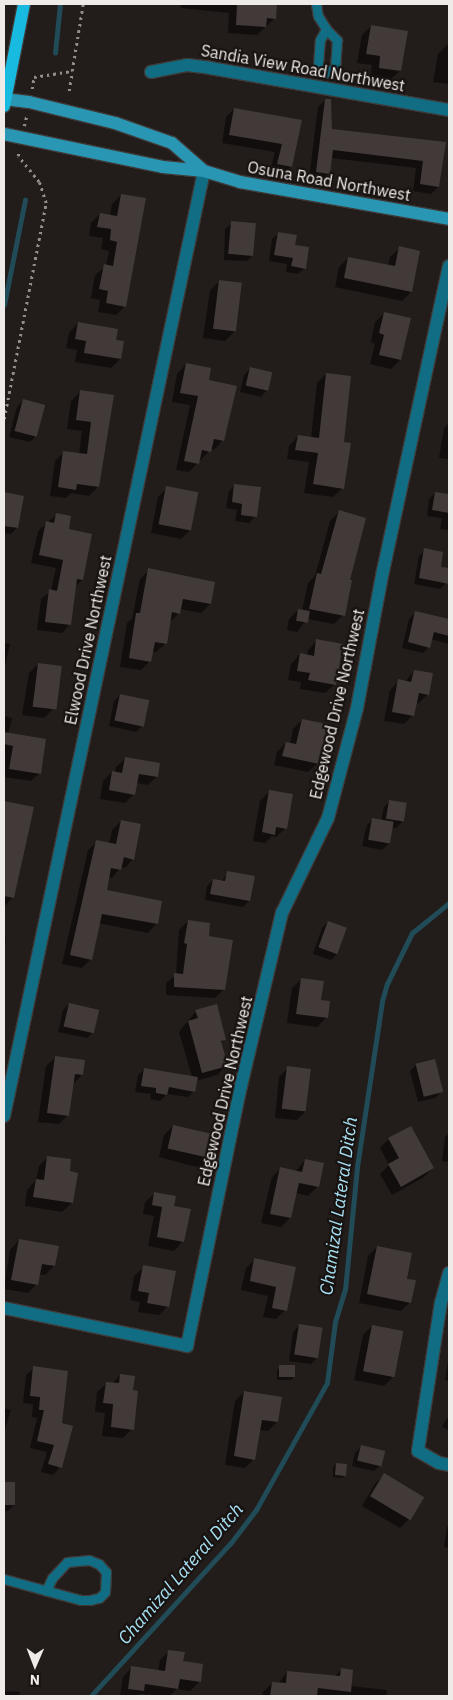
<!DOCTYPE html>
<style>
body{margin:0}
#map{position:relative;width:453px;height:1700px;overflow:hidden;background:#221c1a;font-family:"IBM Plex Sans",sans-serif}
div>[style]{position:absolute}
.shadow>*{inset:0;background:#0007}
.stream>*{height:4.5px;margin:-2.25px;padding:0 2.25px;transform-origin:2.25px;border-radius:2.25px;background:#204b57}
.building>*{inset:0;background:#413a38;transform-origin:0 0}
.path>*{height:2.5px;margin-top:-1.25px;transform-origin:0;background:repeating-linear-gradient(90deg,#928d8b 0 2.5px,transparent 0 6.5px)}
.roads{filter:drop-shadow(1px 0 #3f3937) drop-shadow(-1px 0 #3f3937) drop-shadow(0 1px #3f3937) drop-shadow(0 -1px #3f3937)}
.lane>*{height:9px;margin:-4.5px;padding:0 4.5px;transform-origin:4.5px;border-radius:4.5px;background:#116d83}
.street>*{height:12px;margin:-6px;padding:0 6px;transform-origin:6px;border-radius:6px;background:#116d83}
.secondary>*{height:12px;margin:-6px;padding:0 6px;transform-origin:6px;border-radius:6px;background:#2997b4}
.primary>*{height:12px;margin:-6px;padding:0 6px;transform-origin:6px;border-radius:6px;background:#18badf}
span{translate:-50% -50%;white-space:nowrap;text-align:center;line-height:1.15;-webkit-text-stroke:4.5px #181311;paint-order:stroke}
.street-label{font-size:16px;color:#efebe9}
.water-label{font-size:18px;color:#a8e1f4;font-style:italic}
.frame{position:absolute;inset:0;border:5px solid #efebe9;pointer-events:none}
.north{position:absolute;left:10px;top:1640px;width:50px;height:50px;-webkit-text-stroke:4px #181311;paint-order:stroke;rotate:181deg;font-size:14px;font-weight:700;line-height:20px;text-align:center;color:#efebe9}
.north::after{content:'';display:block;margin:auto;width:18px;height:22px;background:#efebe9;clip-path:polygon(50% 0,100% 100%,50% 72%,0 100%)}
</style>
<div id="map">
<div class="shadow">
<div style="clip-path:polygon(181px 4px,276px 4px,275px 18px,257px 35px,228px 33px,229px 13px,181px 8px)"></div>
<div style="clip-path:polygon(371px 26px,400px 71px,390px 80px,370px 77px,372px 65px,357px 63px,362px 35px)"></div>
<div style="clip-path:polygon(447px 45px,449px 46px,449px 84px,433px 82px,438px 54px)"></div>
<div style="clip-path:polygon(325px 100px,331px 130px,445px 143px,438px 187px,431px 194px,413px 191px,416px 168px,331px 158px,329px 173px,322px 180px,309px 179px,318px 107px)"></div>
<div style="clip-path:polygon(234px 109px,300px 121px,291px 167px,283px 174px,270px 172px,275px 152px,222px 143px,226px 117px)"></div>
<div style="clip-path:polygon(121px 195px,125px 306px,116px 315px,98px 312px,100px 300px,91px 298px,95px 275px,106px 266px,109px 251px,101px 249px,103px 238px,89px 236px,91px 223px,100px 214px,110px 216px,112px 204px)"></div>
<div style="clip-path:polygon(232px 223px,253px 255px,247px 261px,224px 260px,225px 229px)"></div>
<div style="clip-path:polygon(279px 233px,294px 246px,305px 268px,298px 274px,286px 272px,287px 264px,269px 261px,272px 239px)"></div>
<div style="clip-path:polygon(400px 248px,411px 292px,402px 301px,335px 287px,339px 267px,348px 258px,388px 266px,390px 257px)"></div>
<div style="clip-path:polygon(220px 281px,234px 332px,225px 341px,203px 338px,210px 290px)"></div>
<div style="clip-path:polygon(384px 313px,400px 360px,391px 369px,370px 364px,375px 344px,371px 342px,375px 322px)"></div>
<div style="clip-path:polygon(78px 323px,115px 341px,122px 342px,120px 359px,111px 368px,75px 362px,77px 350px,66px 348px,69px 333px)"></div>
<div style="clip-path:polygon(186px 364px,207px 381px,223px 440px,214px 450px,211px 449px,189px 472px,176px 470px,190px 405px,172px 402px,177px 374px)"></div>
<div style="clip-path:polygon(250px 369px,267px 390px,261px 397px,240px 392px,244px 375px)"></div>
<div style="clip-path:polygon(326px 374px,343px 488px,333px 497px,304px 493px,309px 462px,287px 459px,289px 446px,298px 436px,311px 438px,317px 383px)"></div>
<div style="clip-path:polygon(80px 392px,113px 396px,98px 487px,89px 496px,71px 493px,66px 498px,50px 496px,55px 461px,64px 452px,79px 454px,82px 431px,67px 429px,71px 401px)"></div>
<div style="clip-path:polygon(23px 400px,36px 436px,30px 442px,9px 437px,17px 407px)"></div>
<div style="clip-path:polygon(449px 423px,449px 459px,439px 458px,444px 428px)"></div>
<div style="clip-path:polygon(235px 485px,255px 516px,249px 523px,235px 521px,237px 510px,226px 508px,229px 491px)"></div>
<div style="clip-path:polygon(167px 488px,197px 493px,190px 530px,181px 539px,151px 533px,158px 497px)"></div>
<div style="clip-path:polygon(435px 493px,449px 495px,449px 530px,440px 529px,442px 518px,427px 516px,429px 499px)"></div>
<div style="clip-path:polygon(4px 494px,23px 497px,17px 528px,11px 534px,4px 533px)"></div>
<div style="clip-path:polygon(339px 512px,348px 580px,343px 615px,334px 624px,307px 619px,297px 632px,287px 630px,289px 619px,298px 610px,302px 611px,308px 583px,315px 576px,330px 521px)"></div>
<div style="clip-path:polygon(56px 515px,67px 530px,82px 580px,75px 587px,70px 624px,62px 633px,37px 630px,41px 599px,51px 591px,56px 568px,31px 563px,38px 531px)"></div>
<div style="clip-path:polygon(425px 550px,439px 568px,446px 583px,440px 589px,414px 584px,419px 556px)"></div>
<div style="clip-path:polygon(149px 570px,210px 604px,201px 613px,180px 609px,179px 613px,170px 622px,166px 643px,156px 652px,152px 652px,150px 661px,141px 670px,120px 667px,127px 623px,132px 619px,140px 579px)"></div>
<div style="clip-path:polygon(415px 613px,449px 621px,449px 644px,431px 639px,429px 647px,423px 653px,402px 648px,409px 619px)"></div>
<div style="clip-path:polygon(317px 640px,335px 684px,325px 693px,300px 689px,301px 682px,288px 680px,291px 664px,300px 654px,307px 656px,308px 650px)"></div>
<div style="clip-path:polygon(4px 643px,10px 644px,4px 670px)"></div>
<div style="clip-path:polygon(38px 664px,53px 709px,44px 718px,22px 715px,29px 673px)"></div>
<div style="clip-path:polygon(414px 671px,428px 694px,419px 703px,416px 702px,413px 715px,404px 724px,384px 721px,390px 690px,399px 681px,405px 682px)"></div>
<div style="clip-path:polygon(121px 695px,142px 726px,136px 732px,109px 726px,114px 701px)"></div>
<div style="clip-path:polygon(4px 716px,12px 718px,8px 734px,40px 773px,31px 781px,4px 777px)"></div>
<div style="clip-path:polygon(302px 720px,318px 763px,308px 772px,274px 765px,277px 752px,286px 743px,290px 744px,293px 729px)"></div>
<div style="clip-path:polygon(126px 758px,157px 776px,148px 785px,136px 783px,134px 794px,125px 803px,100px 799px,103px 781px,112px 772px,115px 773px,116px 767px)"></div>
<div style="clip-path:polygon(269px 792px,286px 828px,276px 837px,272px 836px,265px 843px,253px 841px,260px 801px)"></div>
<div style="clip-path:polygon(390px 801px,402px 822px,396px 828px,392px 827px,389px 844px,382px 850px,362px 846px,367px 825px,373px 819px,381px 821px,384px 807px)"></div>
<div style="clip-path:polygon(4px 802px,32px 808px,13px 897px,4px 907px)"></div>
<div style="clip-path:polygon(121px 821px,133px 859px,125px 868px,121px 867px,112px 878px,108px 877px,105px 891px,161px 902px,156px 924px,148px 933px,98px 923px,91px 959px,82px 968px,62px 964px,88px 850px,97px 842px,109px 844px,112px 830px)"></div>
<div style="clip-path:polygon(228px 872px,249px 901px,243px 907px,205px 900px,207px 886px,213px 880px,221px 882px)"></div>
<div style="clip-path:polygon(188px 921px,207px 938px,224px 989px,215px 998px,166px 995px,166px 983px,176px 975px,179px 930px)"></div>
<div style="clip-path:polygon(328px 922px,337px 954px,331px 960px,313px 954px,322px 928px)"></div>
<div style="clip-path:polygon(4px 937px,6px 937px,4px 949px)"></div>
<div style="clip-path:polygon(302px 979px,320px 1001px,326px 1018px,317px 1027px,287px 1023px,292px 988px)"></div>
<div style="clip-path:polygon(69px 1004px,97px 1011px,93px 1032px,87px 1038px,58px 1032px,63px 1010px)"></div>
<div style="clip-path:polygon(196px 1011px,225px 1039px,220px 1044px,226px 1066px,217px 1075px,196px 1081px,194px 1091px,188px 1097px,167px 1094px,160px 1101px,150px 1099px,151px 1094px,135px 1092px,138px 1075px,144px 1069px,192px 1077px,179px 1032px)"></div>
<div style="clip-path:polygon(56px 1057px,84px 1061px,82px 1075px,73px 1084px,68px 1115px,59px 1124px,38px 1122px,46px 1066px)"></div>
<div style="clip-path:polygon(416px 1065px,441px 1092px,435px 1098px,418px 1102px,410px 1071px)"></div>
<div style="clip-path:polygon(288px 1068px,306px 1111px,297px 1120px,275px 1118px,279px 1077px)"></div>
<div style="clip-path:polygon(173px 1126px,210px 1159px,201px 1168px,159px 1157px,164px 1135px)"></div>
<div style="clip-path:polygon(449px 1133px,449px 1162px,442px 1161px,445px 1137px)"></div>
<div style="clip-path:polygon(389px 1139px,433px 1168px,424px 1177px,392px 1195px,380px 1174px,389px 1165px,380px 1148px)"></div>
<div style="clip-path:polygon(48px 1157px,68px 1172px,76px 1174px,72px 1203px,62px 1212px,25px 1206px,27px 1190px,36px 1180px,39px 1166px)"></div>
<div style="clip-path:polygon(305px 1160px,318px 1186px,308px 1196px,296px 1193px,290px 1218px,281px 1227px,261px 1223px,272px 1177px,281px 1168px,296px 1171px)"></div>
<div style="clip-path:polygon(155px 1193px,172px 1207px,183px 1241px,174px 1251px,148px 1246px,154px 1216px,143px 1214px,145px 1202px)"></div>
<div style="clip-path:polygon(19px 1240px,54px 1266px,45px 1275px,39px 1274px,37px 1284px,28px 1293px,4px 1289px,10px 1250px)"></div>
<div style="clip-path:polygon(377px 1247px,406px 1280px,410px 1302px,401px 1311px,359px 1303px,368px 1256px)"></div>
<div style="clip-path:polygon(255px 1259px,294px 1268px,285px 1310px,276px 1319px,263px 1317px,268px 1296px,241px 1290px,246px 1268px)"></div>
<div style="clip-path:polygon(144px 1267px,168px 1306px,159px 1315px,138px 1312px,140px 1302px,130px 1300px,134px 1276px)"></div>
<div style="clip-path:polygon(299px 1326px,317px 1358px,311px 1364px,289px 1361px,293px 1332px)"></div>
<div style="clip-path:polygon(372px 1326px,393px 1377px,384px 1386px,354px 1380px,363px 1335px)"></div>
<div style="clip-path:polygon(449px 1355px,449px 1381px,445px 1380px)"></div>
<div style="clip-path:polygon(280px 1367px,294px 1377px,291px 1380px,277px 1380px,277px 1370px)"></div>
<div style="clip-path:polygon(34px 1368px,61px 1424px,60px 1467px,53px 1475px,41px 1472px,47px 1452px,30px 1448px,37px 1418px,32px 1417px,33px 1404px,23px 1403px,26px 1375px)"></div>
<div style="clip-path:polygon(120px 1375px,132px 1391px,132px 1429px,123px 1438px,102px 1436px,105px 1413px,95px 1412px,97px 1392px,107px 1383px,112px 1384px)"></div>
<div style="clip-path:polygon(244px 1392px,277px 1422px,268px 1431px,259px 1430px,254px 1459px,245px 1468px,225px 1465px,235px 1401px)"></div>
<div style="clip-path:polygon(4px 1408px,11px 1410px,4px 1432px)"></div>
<div style="clip-path:polygon(449px 1416px,449px 1431px,442px 1426px)"></div>
<div style="clip-path:polygon(361px 1447px,383px 1452px,381px 1465px,374px 1471px,352px 1466px,355px 1453px)"></div>
<div style="clip-path:polygon(336px 1464px,345px 1475px,342px 1478px,333px 1477px,333px 1467px)"></div>
<div style="clip-path:polygon(384px 1475px,409px 1519px,400px 1528px,362px 1506px,375px 1484px)"></div>
<div style="clip-path:polygon(4px 1484px,14px 1484px,14px 1505px,8px 1511px,4px 1511px)"></div>
<div style="clip-path:polygon(449px 1525px,449px 1548px,444px 1547px,447px 1527px)"></div>
<div style="clip-path:polygon(169px 1651px,200px 1681px,190px 1691px,177px 1689px,169px 1696px,140px 1694px,137px 1696px,120px 1696px,123px 1677px,132px 1667px,158px 1671px,160px 1660px)"></div>
<div style="clip-path:polygon(341px 1670px,350px 1686px,387px 1690px,386px 1696px,262px 1696px,263px 1692px,272px 1683px,278px 1684px,287px 1672px,334px 1677px)"></div>
<div style="clip-path:polygon(4px 1691px,20px 1692px,19px 1696px,4px 1696px)"></div>
</div>
<div class="stream">
<div style="left:55px;top:53px;width:49px;rotate:-84.2deg"></div>
<div style="left:4px;top:305px;width:107px;rotate:-78.7deg"></div>
<div style="left:91px;top:1696px;width:206px;rotate:-47.6deg"></div>
<div style="left:230px;top:1544px;width:43px;rotate:-52.6deg"></div>
<div style="left:256px;top:1510px;width:145px;rotate:-60.8deg"></div>
<div style="left:327px;top:1383px;width:62px;rotate:-82.5deg"></div>
<div style="left:335px;top:1322px;width:34px;rotate:-73deg"></div>
<div style="left:345px;top:1290px;width:124px;rotate:-84.4deg"></div>
<div style="left:357px;top:1167px;width:168px;rotate:-81.4deg"></div>
<div style="left:382px;top:1001px;width:18px;rotate:-74deg"></div>
<div style="left:387px;top:984px;width:57px;rotate:-63.9deg"></div>
<div style="left:412px;top:933px;width:48px;rotate:-39deg"></div>
</div>
<div class="building">
<div style="clip-path:polygon(237px 4px,277px 4px,276px 19px,267px 18px,266px 27px,236px 25px)"></div>
<div style="clip-path:polygon(371px 25px,408px 31px,401px 71px,379px 68px,380px 56px,366px 54px)"></div>
<div style="clip-path:polygon(325px 99px,331px 99px,332px 129px,446px 142px,439px 187px,420px 184px,423px 161px,333px 150px,330px 174px,316px 172px)"></div>
<div style="clip-path:polygon(234px 108px,302px 120px,292px 167px,277px 164px,282px 144px,229px 135px)"></div>
<div style="clip-path:polygon(121px 194px,146px 198px,126px 307px,106px 303px,108px 291px,99px 289px,104px 264px,113px 266px,117px 242px,110px 240px,111px 229px,97px 227px,100px 213px,117px 216px)"></div>
<div style="left:231px;top:221px;width:25px;height:33px;rotate:5deg"></div>
<div style="clip-path:polygon(278px 232px,297px 235px,295px 245px,309px 247px,306px 269px,291px 266px,293px 258px,274px 255px)"></div>
<div style="clip-path:polygon(399px 246px,420px 251px,412px 292px,344px 278px,348px 257px,395px 266px)"></div>
<div style="left:219px;top:280px;width:23px;height:49px;rotate:7deg"></div>
<div style="clip-path:polygon(384px 312px,411px 318px,401px 360px,379px 355px,384px 335px,379px 333px)"></div>
<div style="clip-path:polygon(78px 322px,118px 329px,116px 340px,124px 341px,121px 359px,84px 353px,86px 341px,75px 339px)"></div>
<div style="clip-path:polygon(186px 363px,211px 368px,209px 380px,237px 386px,224px 441px,214px 439px,211px 452px,202px 450px,199px 464px,184px 461px,198px 396px,180px 393px)"></div>
<div style="left:250px;top:367px;width:23px;height:19px;rotate:13deg"></div>
<div style="clip-path:polygon(326px 373px,351px 376px,344px 442px,351px 443px,344px 489px,313px 484px,318px 453px,295px 450px,298px 435px,319px 438px)"></div>
<div style="clip-path:polygon(80px 390px,114px 395px,99px 487px,77px 484px,76px 490px,58px 487px,63px 451px,87px 454px,91px 422px,76px 420px)"></div>
<div style="left:23px;top:399px;width:23px;height:33px;rotate:15deg"></div>
<div style="clip-path:polygon(234px 484px,261px 487px,257px 517px,241px 515px,242px 504px,232px 502px)"></div>
<div style="left:166px;top:486px;width:33px;height:39px;rotate:11deg"></div>
<div style="clip-path:polygon(4px 492px,24px 496px,18px 528px,4px 526px)"></div>
<div style="clip-path:polygon(435px 492px,449px 494px,449px 513px,432px 510px)"></div>
<div style="clip-path:polygon(339px 510px,366px 518px,350px 580px,352px 580px,345px 616px,309px 609px,317px 573px,321px 574px)"></div>
<div style="clip-path:polygon(56px 513px,71px 516px,69px 529px,92px 534px,83px 580px,77px 579px,71px 625px,45px 622px,49px 589px,57px 591px,63px 560px,39px 555px,46px 521px,54px 523px)"></div>
<div style="clip-path:polygon(424px 548px,443px 552px,441px 567px,449px 568px,449px 584px,419px 578px)"></div>
<div style="clip-path:polygon(148px 568px,215px 582px,211px 604px,183px 599px,180px 614px,172px 612px,167px 644px,155px 642px,151px 662px,129px 658px,136px 613px,140px 613px)"></div>
<div style="left:298px;top:609px;width:12px;height:12px;rotate:9deg"></div>
<div style="clip-path:polygon(415px 611px,449px 619px,449px 636px,434px 632px,430px 648px,408px 642px)"></div>
<div style="clip-path:polygon(316px 639px,343px 644px,336px 685px,308px 680px,310px 673px,297px 671px,300px 653px,314px 656px)"></div>
<div style="left:38px;top:663px;width:24px;height:44px;rotate:7deg"></div>
<div style="clip-path:polygon(414px 670px,433px 673px,429px 695px,419px 693px,414px 716px,392px 712px,398px 679px,411px 682px)"></div>
<div style="left:120px;top:694px;width:30px;height:27px;rotate:12deg"></div>
<div style="clip-path:polygon(302px 719px,327px 724px,319px 764px,282px 756px,286px 742px,296px 744px)"></div>
<div style="clip-path:polygon(4px 732px,46px 739px,41px 774px,9px 769px,13px 746px,4px 744px)"></div>
<div style="clip-path:polygon(125px 757px,160px 763px,158px 777px,139px 774px,135px 795px,109px 790px,112px 771px,122px 773px)"></div>
<div style="clip-path:polygon(269px 790px,293px 794px,287px 829px,276px 827px,275px 835px,262px 832px)"></div>
<div style="left:389px;top:800px;width:18px;height:19px;rotate:9deg"></div>
<div style="clip-path:polygon(4px 801px,34px 807px,14px 898px,4px 896px)"></div>
<div style="left:372px;top:818px;width:22px;height:22px;rotate:10deg"></div>
<div style="clip-path:polygon(121px 820px,141px 824px,134px 860px,124px 857px,121px 870px,111px 868px,107px 890px,162px 901px,158px 924px,102px 914px,92px 960px,70px 955px,96px 840px,116px 844px)"></div>
<div style="clip-path:polygon(227px 871px,255px 876px,250px 901px,210px 894px,213px 879px,225px 881px)"></div>
<div style="clip-path:polygon(188px 920px,210px 923px,209px 936px,233px 940px,225px 990px,174px 987px,174px 973px,183px 974px,187px 944px,184px 943px)"></div>
<div style="left:328px;top:921px;width:20px;height:28px;rotate:20deg"></div>
<div style="clip-path:polygon(301px 978px,324px 981px,321px 1000px,330px 1001px,328px 1018px,296px 1014px)"></div>
<div style="left:69px;top:1003px;width:31px;height:24px;rotate:13deg"></div>
<div style="clip-path:polygon(217px 1004px,226px 1040px,221px 1041px,228px 1066px,202px 1073px,188px 1021px,198px 1018px,195px 1010px)"></div>
<div style="clip-path:polygon(55px 1056px,85px 1060px,83px 1075px,75px 1074px,69px 1116px,47px 1113px)"></div>
<div style="left:435px;top:1059px;width:34px;height:20px;rotate:76deg"></div>
<div style="left:287px;top:1066px;width:24px;height:43px;rotate:7deg"></div>
<div style="clip-path:polygon(144px 1068px,198px 1077px,195px 1092px,169px 1087px,167px 1095px,156px 1093px,156px 1088px,141px 1086px)"></div>
<div style="left:173px;top:1125px;width:45px;height:24px;rotate:13deg"></div>
<div style="clip-path:polygon(411px 1126px,434px 1168px,401px 1187px,388px 1164px,399px 1158px,388px 1138px)"></div>
<div style="clip-path:polygon(47px 1156px,71px 1159px,70px 1171px,78px 1173px,73px 1203px,33px 1197px,36px 1179px,44px 1180px)"></div>
<div style="clip-path:polygon(305px 1159px,324px 1163px,319px 1187px,299px 1183px,291px 1218px,270px 1214px,280px 1167px,302px 1172px)"></div>
<div style="clip-path:polygon(154px 1192px,176px 1196px,174px 1206px,191px 1209px,184px 1242px,157px 1237px,162px 1207px,152px 1205px)"></div>
<div style="clip-path:polygon(19px 1239px,59px 1246px,55px 1266px,42px 1264px,38px 1285px,11px 1280px)"></div>
<div style="clip-path:polygon(377px 1246px,412px 1253px,407px 1279px,416px 1280px,411px 1303px,367px 1294px)"></div>
<div style="clip-path:polygon(254px 1258px,296px 1267px,287px 1311px,272px 1308px,276px 1287px,250px 1281px)"></div>
<div style="clip-path:polygon(143px 1265px,176px 1271px,169px 1307px,147px 1303px,149px 1293px,138px 1291px)"></div>
<div style="left:299px;top:1324px;width:24px;height:31px;rotate:9deg"></div>
<div style="left:372px;top:1325px;width:32px;height:47px;rotate:11deg"></div>
<div style="left:295px;top:1365px;width:12px;height:16px;rotate:90deg"></div>
<div style="clip-path:polygon(33px 1366px,68px 1371px,62px 1423px,73px 1426px,62px 1468px,48px 1464px,54px 1445px,37px 1441px,44px 1410px,39px 1410px,40px 1397px,30px 1396px)"></div>
<div style="clip-path:polygon(120px 1374px,135px 1376px,133px 1390px,138px 1391px,134px 1430px,111px 1427px,113px 1404px,103px 1403px,106px 1382px,119px 1383px)"></div>
<div style="clip-path:polygon(244px 1391px,282px 1397px,278px 1422px,262px 1420px,255px 1460px,234px 1456px)"></div>
<div style="left:361px;top:1445px;width:25px;height:16px;rotate:14deg"></div>
<div style="left:336px;top:1463px;width:11px;height:12px;rotate:5deg"></div>
<div style="left:384px;top:1473px;width:47px;height:27px;rotate:31deg"></div>
<div style="left:4px;top:1482px;width:11px;height:23px"></div>
<div style="clip-path:polygon(168px 1650px,185px 1652px,183px 1661px,203px 1664px,201px 1682px,180px 1679px,178px 1689px,145px 1684px,144px 1691px,128px 1689px,131px 1666px,165px 1671px)"></div>
<div style="clip-path:polygon(341px 1668px,353px 1670px,351px 1692px,318px 1688px,317px 1696px,270px 1696px,272px 1682px,286px 1683px,287px 1671px,340px 1676px)"></div>
</div>
<div class="path">
<div style="left:32px;top:89px;width:12px;rotate:-81deg"></div>
<div style="left:34px;top:77px;width:38px;rotate:-9deg"></div>
<div style="left:72px;top:71px;width:68px;rotate:-80.7deg"></div>
<div style="left:69px;top:91px;width:20px;rotate:-81deg"></div>
<div style="left:24px;top:126px;width:12px;rotate:-76deg"></div>
<div style="left:4px;top:419px;width:220px;rotate:-79deg"></div>
<div style="left:46px;top:203px;width:22px;rotate:-108deg"></div>
<div style="left:39px;top:182px;width:33px;rotate:-129deg"></div>
<div style="left:18px;top:156px;width:5px;rotate:-79deg"></div>
</div>
<div class="roads">
<div class="lane">
<div style="left:316px;top:4px;width:12px;rotate:81deg"></div>
<div style="left:318px;top:16px;width:15px;rotate:58deg"></div>
<div style="left:326px;top:29px;width:16px;rotate:45deg"></div>
<div style="left:337px;top:40px;width:28px;rotate:94deg"></div>
<div style="left:335px;top:68px;width:11px;rotate:153deg"></div>
<div style="left:325px;top:73px;width:10px;rotate:-135deg"></div>
<div style="left:318px;top:66px;width:26px;rotate:-86deg"></div>
<div style="left:320px;top:40px;width:13px;rotate:-61deg"></div>
<div style="left:4px;top:1579px;width:80px;rotate:15.3deg"></div>
<div style="left:81px;top:1600px;width:9px"></div>
<div style="left:90px;top:1600px;width:9px;rotate:-13deg"></div>
<div style="left:99px;top:1598px;width:8px;rotate:-45deg"></div>
<div style="left:105px;top:1592px;width:20px;rotate:-87deg"></div>
<div style="left:106px;top:1572px;width:11px;rotate:-131deg"></div>
<div style="left:99px;top:1564px;width:11px;rotate:-158deg"></div>
<div style="left:89px;top:1560px;width:22px;rotate:175deg"></div>
<div style="left:67px;top:1562px;width:22px;rotate:133deg"></div>
<div style="left:52px;top:1578px;width:14px;rotate:115deg"></div>
</div>
<div class="street">
<div style="left:151px;top:72px;width:37px;rotate:-11deg"></div>
<div style="left:187px;top:65px;width:23px;rotate:7deg"></div>
<div style="left:210px;top:68px;width:243px;rotate:10deg"></div>
<div style="left:4px;top:1116px;width:966px;rotate:-78.05deg"></div>
<div style="left:449px;top:1273px;width:30px;rotate:105deg"></div>
<div style="left:441px;top:1302px;width:151px;rotate:98.8deg"></div>
<div style="left:418px;top:1451px;width:24px;rotate:30deg"></div>
<div style="left:439px;top:1463px;width:10px;rotate:11deg"></div>
<div style="left:4px;top:1308px;width:187px;rotate:11.7deg"></div>
<div style="left:187px;top:1346px;width:266px;rotate:-78.3deg"></div>
<div style="left:241px;top:1086px;width:178px;rotate:-76.7deg"></div>
<div style="left:282px;top:913px;width:106px;rotate:-64.2deg"></div>
<div style="left:328px;top:818px;width:114px;rotate:-75.2deg"></div>
<div style="left:357px;top:708px;width:139px;rotate:-79.3deg"></div>
<div style="left:383px;top:571px;width:312px;rotate:-77.8deg"></div>
</div>
<div class="secondary">
<div style="left:4px;top:99px;width:25px;rotate:7deg"></div>
<div style="left:29px;top:102px;width:89px;rotate:13.7deg"></div>
<div style="left:115px;top:123px;width:60px;rotate:19.3deg"></div>
<div style="left:172px;top:143px;width:43px;rotate:41.2deg"></div>
<div style="left:4px;top:134px;width:162px;rotate:11.7deg"></div>
<div style="left:163px;top:167px;width:41px;rotate:5.6deg"></div>
<div style="left:204px;top:171px;width:38px;rotate:17deg"></div>
<div style="left:240px;top:182px;width:212px;rotate:10deg"></div>
</div>
<div class="primary">
<div style="left:4px;top:106px;width:104px;rotate:-78.9deg"></div>
</div>
</div>
<div class="street-label">
<span style="left:303px;top:68px;rotate:10deg">Sandia View Road Northwest</span>
<span style="left:329px;top:181px;rotate:10deg">Osuna Road Northwest</span>
<span style="left:88px;top:640px;rotate:-78deg">Elwood Drive Northwest</span>
<span style="left:337px;top:704px;rotate:-77deg">Edgewood Drive Northwest</span>
<span style="left:225px;top:1091px;rotate:-77deg">Edgewood Drive Northwest</span>
</div>
<div class="water-label">
<span style="left:339px;top:1206px;rotate:-82deg">Chamizal Lateral Ditch</span>
<span style="left:181px;top:1574px;rotate:-49deg">Chamizal Lateral Ditch</span>
</div>
<div class="frame"></div>
<div class="north">N</div>
</div>
